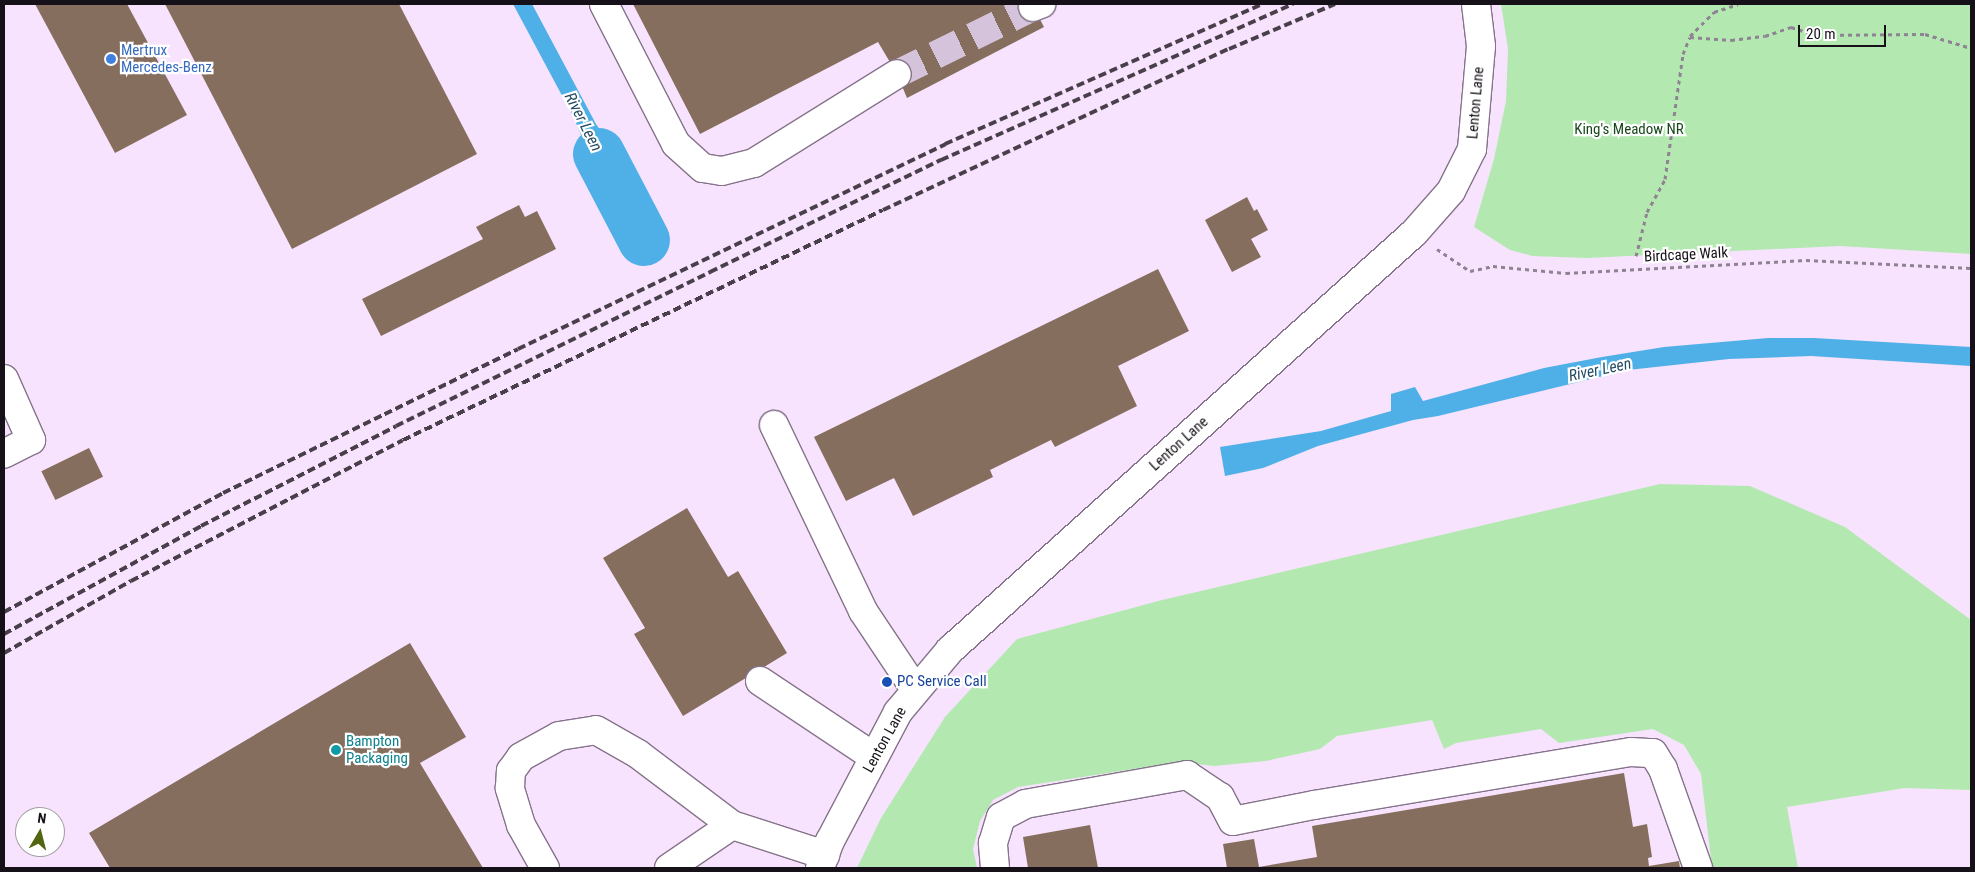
<!DOCTYPE html>
<style>
body{margin:0}
#map{position:relative;width:1975px;height:872px;overflow:hidden;background:#f7e3fd;font-family:"Roboto Condensed",sans-serif}
div>[style]{position:absolute}
.green>*{inset:0;background:#b3e9b1}
.water>*{inset:0;background:#4fb0e7}
.river>*{height:52px;margin:-26px;padding:0 26px;transform-origin:26px;border-radius:26px;background:#4fb0e7}
.building>*{inset:0;background:#856e5d;transform-origin:0 0}
.minor-tunnel>*{height:28px;margin-top:-14px;transform-origin:0;background:repeating-linear-gradient(90deg,#d5c3db 0 28px,transparent 0 42px)}
.path>*{height:3px;margin-top:-1.5px;transform-origin:0;background:repeating-linear-gradient(90deg,#8f8293 0 4px,transparent 0 8px)}
.roads{filter:drop-shadow(1px 0 #85738a) drop-shadow(-1px 0 #85738a) drop-shadow(0 1px #85738a) drop-shadow(0 -1px #85738a)}
.minor>*{height:28px;margin:-14px;padding:0 14px;transform-origin:14px;border-radius:14px;background:#fff}
.rail>*{height:4px;margin-top:-2px;transform-origin:0;background:repeating-linear-gradient(90deg,#493f4b 0 8px,transparent 0 12px)}
.dots>*{width:14px;height:14px;translate:-50% -50%;box-sizing:border-box;border:2px solid #fff;border-radius:50%}
span{translate:-50% -50%;white-space:nowrap;text-align:center;line-height:1.15;-webkit-text-stroke:4.5px #fff;paint-order:stroke}
.shop-label{font-size:15px;color:#366cbe}
.left{translate:0 -50%;text-align:left}
.street-label{font-size:15px;color:#161018}
.park-label{font-size:15px;color:#18481a}
.transit-label{font-size:15px;color:#164399}
.culture-label{font-size:15px;color:#0d838f}
.water-label{font-size:16px;color:#244c64;font-style:italic}
.frame{position:absolute;inset:0;border:5px solid #161018;pointer-events:none}
.north{position:absolute;left:15px;top:807px;width:50px;height:50px;box-sizing:border-box;background:#fff;border:1px solid #a29fa3;border-radius:50%;rotate:8deg;font-size:14px;font-weight:700;line-height:20px;text-align:center;color:#161018}
.north::after{content:'';display:block;margin:auto;width:18px;height:22px;background:#526510;clip-path:polygon(50% 0,100% 100%,50% 72%,0 100%)}
.scale{position:absolute;left:1798px;top:25px;width:88px;height:22px;box-sizing:border-box;border:2px solid #161018;border-top:0;padding-left:6px;font-size:15px;line-height:18px;white-space:nowrap;color:#161018;-webkit-text-stroke:4px #fff;paint-order:stroke}
</style>
<div id="map">
<div class="green">
<div style="clip-path:polygon(1501px 4px,1971px 4px,1971px 254px,1840px 246px,1587px 258px,1532px 256px,1510px 250px,1474px 227px,1494px 159px,1506px 101px,1508px 49px)"></div>
<div style="clip-path:polygon(1660px 484px,1750px 486px,1845px 527px,1971px 620px,1971px 790px,1905px 788px,1787px 807px,1798px 868px,1712px 868px,1701px 774px,1684px 745px,1653px 729px,1559px 743px,1541px 729px,1456px 743px,1444px 749px,1432px 720px,1337px 736px,1320px 749px,1266px 761px,1214px 766px,1179px 762px,1018px 787px,993px 800px,980px 821px,973px 849px,977px 868px,857px 868px,881px 818px,945px 717px,1017px 639px,1162px 600px)"></div>
</div>
<div class="water">
<div style="clip-path:polygon(513px 4px,532px 4px,596px 124px,630px 174px,649px 209px,622px 223px,603px 188px,574px 118px)"></div>
<div style="clip-path:polygon(1768px 338px,1814px 338px,1971px 347px,1971px 366px,1811px 356px,1729px 359px,1628px 370px,1438px 416px,1413px 420px,1318px 446px,1263px 468px,1225px 476px,1220px 447px,1321px 431px,1391px 411px,1391px 394px,1415px 387px,1423px 401px,1544px 368px,1602px 357px,1664px 347px)"></div>
</div>
<div class="river">
<div style="left:599px;top:154px;width:97px;rotate:62.4deg"></div>
</div>
<div class="building">
<div style="clip-path:polygon(35px 4px,127px 4px,187px 115px,115px 153px)"></div>
<div style="clip-path:polygon(165px 4px,399px 4px,477px 154px,292px 249px)"></div>
<div style="clip-path:polygon(633px 4px,1032px 4px,1044px 27px,907px 98px,897px 74px,878px 42px,700px 134px)"></div>
<div style="clip-path:polygon(1247px 197px,1254px 211px,1257px 209px,1268px 230px,1251px 239px,1261px 257px,1232px 272px,1205px 220px)"></div>
<div style="clip-path:polygon(519px 205px,525px 217px,537px 211px,556px 249px,381px 336px,362px 299px,483px 239px,476px 227px)"></div>
<div style="clip-path:polygon(1158px 269px,1189px 331px,1118px 366px,1137px 406px,1055px 447px,1051px 440px,990px 470px,993px 477px,913px 516px,894px 478px,846px 501px,814px 437px)"></div>
<div style="left:89px;top:448px;width:32px;height:53px;rotate:64deg"></div>
<div style="clip-path:polygon(687px 508px,728px 577px,738px 571px,787px 653px,683px 716px,634px 634px,645px 628px,603px 558px)"></div>
<div style="clip-path:polygon(410px 643px,466px 737px,420px 763px,483px 868px,110px 868px,89px 833px)"></div>
<div style="clip-path:polygon(1624px 773px,1633px 827px,1647px 824px,1652px 857px,1648px 858px,1649px 866px,1679px 861px,1680px 868px,1227px 868px,1223px 844px,1254px 839px,1259px 867px,1317px 857px,1312px 826px)"></div>
<div style="clip-path:polygon(1090px 825px,1098px 868px,1028px 868px,1023px 837px)"></div>
</div>
<div class="minor-tunnel">
<div style="left:897px;top:74px;width:152px;rotate:-26.2deg"></div>
</div>
<div class="path">
<div style="left:1690px;top:36px;width:34px;rotate:-45deg"></div>
<div style="left:1714px;top:12px;width:25px;rotate:-18deg"></div>
<div style="left:1437px;top:249px;width:40px;rotate:34deg"></div>
<div style="left:1470px;top:271px;width:24px;rotate:-12deg"></div>
<div style="left:1493px;top:266px;width:73px;rotate:5.5deg"></div>
<div style="left:1566px;top:273px;width:240px;rotate:-3.1deg"></div>
<div style="left:1806px;top:260px;width:165px;rotate:2.8deg"></div>
<div style="left:1636px;top:256px;width:45px;rotate:-76deg"></div>
<div style="left:1647px;top:212px;width:38px;rotate:-61deg"></div>
<div style="left:1665px;top:179px;width:126px;rotate:-81.8deg"></div>
<div style="left:1683px;top:54px;width:18px;rotate:-68deg"></div>
<div style="left:1690px;top:37px;width:41px;rotate:4.2deg"></div>
<div style="left:1731px;top:40px;width:34px;rotate:-7deg"></div>
<div style="left:1765px;top:36px;width:28px;rotate:-19deg"></div>
<div style="left:1791px;top:27px;width:26px;rotate:18deg"></div>
<div style="left:1816px;top:35px;width:109px;rotate:-0.5deg"></div>
<div style="left:1925px;top:34px;width:48px;rotate:16.9deg"></div>
</div>
<div class="roads">
<div class="minor">
<div style="left:604px;top:4px;width:157px;rotate:62.8deg"></div>
<div style="left:676px;top:144px;width:36px;rotate:42deg"></div>
<div style="left:703px;top:168px;width:19px;rotate:9deg"></div>
<div style="left:722px;top:171px;width:33px;rotate:-14deg"></div>
<div style="left:754px;top:163px;width:168px;rotate:-31.9deg"></div>
<div style="left:1033px;top:7px;width:9px;rotate:-21deg"></div>
<div style="left:4px;top:379px;width:67px;rotate:66.1deg"></div>
<div style="left:31px;top:440px;width:30px;rotate:153deg"></div>
<div style="left:774px;top:425px;width:206px;rotate:64.4deg"></div>
<div style="left:863px;top:611px;width:94px;rotate:56.3deg"></div>
<div style="left:760px;top:681px;width:137px;rotate:33.7deg"></div>
<div style="left:545px;top:868px;width:49px;rotate:-119.2deg"></div>
<div style="left:521px;top:825px;width:39px;rotate:-107deg"></div>
<div style="left:510px;top:788px;width:17px;rotate:-87deg"></div>
<div style="left:511px;top:771px;width:17px;rotate:-54deg"></div>
<div style="left:521px;top:757px;width:43px;rotate:-28.9deg"></div>
<div style="left:559px;top:736px;width:37px;rotate:-9deg"></div>
<div style="left:596px;top:730px;width:48px;rotate:29.7deg"></div>
<div style="left:638px;top:754px;width:118px;rotate:37.1deg"></div>
<div style="left:732px;top:825px;width:98px;rotate:17.9deg"></div>
<div style="left:669px;top:868px;width:76px;rotate:-34.3deg"></div>
<div style="left:820px;top:868px;width:29px;rotate:-70deg"></div>
<div style="left:830px;top:841px;width:146px;rotate:-62.2deg"></div>
<div style="left:898px;top:712px;width:81px;rotate:-50deg"></div>
<div style="left:950px;top:650px;width:624px;rotate:-41.95deg"></div>
<div style="left:1414px;top:233px;width:56px;rotate:-48.6deg"></div>
<div style="left:1451px;top:191px;width:47px;rotate:-63.4deg"></div>
<div style="left:1472px;top:149px;width:103px;rotate:-85deg"></div>
<div style="left:1481px;top:46px;width:42px;rotate:-96.8deg"></div>
<div style="left:995px;top:868px;width:25px;rotate:-95deg"></div>
<div style="left:993px;top:843px;width:27px;rotate:-73deg"></div>
<div style="left:1001px;top:817px;width:27px;rotate:-28deg"></div>
<div style="left:1025px;top:804px;width:165px;rotate:-10.1deg"></div>
<div style="left:1187px;top:775px;width:40px;rotate:34deg"></div>
<div style="left:1220px;top:797px;width:27px;rotate:62deg"></div>
<div style="left:1233px;top:821px;width:83px;rotate:-11.2deg"></div>
<div style="left:1314px;top:805px;width:321px;rotate:-9.5deg"></div>
<div style="left:1631px;top:752px;width:22px;rotate:3deg"></div>
<div style="left:1653px;top:753px;width:19px;rotate:58deg"></div>
<div style="left:1663px;top:769px;width:105px;rotate:70.5deg"></div>
</div>
</div>
<div class="rail">
<div style="left:4px;top:612px;width:249px;rotate:-28.5deg"></div>
<div style="left:223px;top:493px;width:328px;rotate:-26deg"></div>
<div style="left:518px;top:349px;width:474px;rotate:-25.6deg"></div>
<div style="left:945px;top:144px;width:347px;rotate:-23.8deg"></div>
<div style="left:4px;top:634px;width:225px;rotate:-28.7deg"></div>
<div style="left:201px;top:526px;width:219px;rotate:-27.1deg"></div>
<div style="left:396px;top:426px;width:350px;rotate:-26.1deg"></div>
<div style="left:710px;top:272px;width:257px;rotate:-25.9deg"></div>
<div style="left:941px;top:160px;width:385px;rotate:-23.9deg"></div>
<div style="left:4px;top:653px;width:146px;rotate:-29.6deg"></div>
<div style="left:131px;top:581px;width:306px;rotate:-27.4deg"></div>
<div style="left:403px;top:440px;width:532px;rotate:-25.6deg"></div>
<div style="left:883px;top:210px;width:382px;rotate:-25deg"></div>
<div style="left:1229px;top:49px;width:115px;rotate:-23deg"></div>
</div>
<div class="dots">
<div style="left:111px;top:59px;background:#3f7fe0"></div>
<div style="left:887px;top:682px;background:#1a4fb4"></div>
<div style="left:336px;top:750px;background:#0f9aa8"></div>
</div>
<div class="shop-label">
<span class="left" style="left:121px;top:59px">Mertrux<br>Mercedes-Benz</span>
</div>
<div class="street-label">
<span style="left:1476px;top:103px;rotate:-85deg">Lenton Lane</span>
<span style="left:1686px;top:255px;rotate:-3deg">Birdcage Walk</span>
<span style="left:1179px;top:444px;rotate:-42deg">Lenton Lane</span>
<span style="left:885px;top:740px;rotate:-61deg">Lenton Lane</span>
</div>
<div class="park-label">
<span style="left:1629px;top:130px">King's Meadow NR</span>
</div>
<div class="transit-label">
<span class="left" style="left:897px;top:682px">PC Service Call</span>
</div>
<div class="culture-label">
<span class="left" style="left:346px;top:750px">Bampton<br>Packaging</span>
</div>
<div class="water-label">
<span style="left:583px;top:122px;rotate:63deg">River Leen</span>
<span style="left:1600px;top:370px;rotate:-12deg">River Leen</span>
</div>
<div class="frame"></div>
<div class="north">N</div>
<div class="scale">20 m</div>
</div>
